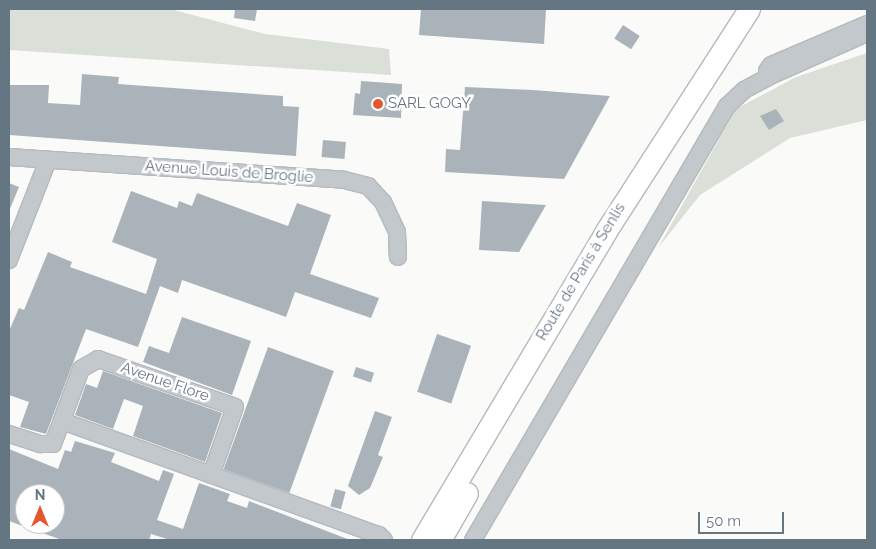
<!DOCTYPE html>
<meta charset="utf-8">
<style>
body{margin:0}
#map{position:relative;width:876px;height:549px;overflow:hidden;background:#fafaf8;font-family:Raleway,sans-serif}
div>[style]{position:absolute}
.green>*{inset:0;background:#dadfd7}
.building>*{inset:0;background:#aab3b9;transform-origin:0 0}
.roads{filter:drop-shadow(1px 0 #b5babe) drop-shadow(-1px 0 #b5babe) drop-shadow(0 1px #b5babe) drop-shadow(0 -1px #b5babe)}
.minor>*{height:16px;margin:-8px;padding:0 8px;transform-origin:8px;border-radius:8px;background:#c3c8cc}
.major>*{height:21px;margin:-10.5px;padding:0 10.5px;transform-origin:10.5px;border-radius:10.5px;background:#fff}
.dots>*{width:14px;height:14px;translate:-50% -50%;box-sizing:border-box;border:2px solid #fff;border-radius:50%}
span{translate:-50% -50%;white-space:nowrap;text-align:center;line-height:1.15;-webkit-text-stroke:5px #fff;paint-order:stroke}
.poi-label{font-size:15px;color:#657683}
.left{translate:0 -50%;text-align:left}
.street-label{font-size:15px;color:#657683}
.frame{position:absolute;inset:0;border:10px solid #657683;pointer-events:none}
.north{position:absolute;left:15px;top:484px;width:50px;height:50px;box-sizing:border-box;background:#fff;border:1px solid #c1c8cd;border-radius:50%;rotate:0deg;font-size:14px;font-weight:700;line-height:20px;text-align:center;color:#657683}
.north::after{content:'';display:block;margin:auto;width:18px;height:22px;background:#e4572e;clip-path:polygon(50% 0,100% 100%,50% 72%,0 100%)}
.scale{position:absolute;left:698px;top:512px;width:86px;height:22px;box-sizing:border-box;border:2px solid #657683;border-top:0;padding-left:6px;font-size:15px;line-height:18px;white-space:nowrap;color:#657683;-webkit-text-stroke:4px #fff;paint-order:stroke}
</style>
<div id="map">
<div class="green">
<div style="clip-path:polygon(9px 9px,170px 9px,265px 34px,389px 49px,391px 75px,9px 50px)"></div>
<div style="clip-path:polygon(867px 53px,867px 120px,790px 138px,700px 195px,658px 248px,736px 109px,796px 77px)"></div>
</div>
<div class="building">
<div style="clip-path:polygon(235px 9px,257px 9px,255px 21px,234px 18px)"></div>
<div style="clip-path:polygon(421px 9px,546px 9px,544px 44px,419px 35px)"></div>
<div style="left:623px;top:25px;width:20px;height:16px;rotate:33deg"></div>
<div style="clip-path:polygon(82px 74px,119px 77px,118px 84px,283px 96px,283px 106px,299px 107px,296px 156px,9px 135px,9px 85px,49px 85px,48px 103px,80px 105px)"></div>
<div style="clip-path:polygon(361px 81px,402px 84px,401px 118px,353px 115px,355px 93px,360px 94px)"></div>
<div style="clip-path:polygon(465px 87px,533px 90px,610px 96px,564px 179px,445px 172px,446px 149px,460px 150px)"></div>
<div style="clip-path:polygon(776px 109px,784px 121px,769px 130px,760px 116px)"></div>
<div style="left:323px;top:140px;width:23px;height:17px;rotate:5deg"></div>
<div style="clip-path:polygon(9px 183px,19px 187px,9px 211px)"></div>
<div style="clip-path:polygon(131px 191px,177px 208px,179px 201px,192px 206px,197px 193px,288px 226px,297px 203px,331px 215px,310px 274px,379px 298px,371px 318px,295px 292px,286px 317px,182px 280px,178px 293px,160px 286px,138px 347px,86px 329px,46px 434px,20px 427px,29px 402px,9px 395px,9px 331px,19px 308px,24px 310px,48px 252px,72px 262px,70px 267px,146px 294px,157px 259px,112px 242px)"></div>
<div style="clip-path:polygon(482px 201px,546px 205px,519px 252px,479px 250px)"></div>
<div style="clip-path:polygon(182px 317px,251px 341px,232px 395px,143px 362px,149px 346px,169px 353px)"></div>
<div style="left:437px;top:334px;width:36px;height:61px;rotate:19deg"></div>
<div style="left:268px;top:347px;width:70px;height:130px;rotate:20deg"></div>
<div style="left:356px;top:367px;width:19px;height:10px;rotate:18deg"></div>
<div style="clip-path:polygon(103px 371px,222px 413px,205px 462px,133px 436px,143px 406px,124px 399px,113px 429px,75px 415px,86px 384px,97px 388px)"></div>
<div style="clip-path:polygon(375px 411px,392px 417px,378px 455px,383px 457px,370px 488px,359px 495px,348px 486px)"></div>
<div style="clip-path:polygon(evenodd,75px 441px,115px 453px,111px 462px,159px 481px,163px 470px,174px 474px,157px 520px,183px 529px,199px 483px,230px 494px,227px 501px,247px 508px,249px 501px,350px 540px,170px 540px,151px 534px,149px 540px,62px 540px,9px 521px,9px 449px,58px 469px,65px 450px,71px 452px,75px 441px,25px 494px,55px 494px,55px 524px,25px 524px,25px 494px)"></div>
<div style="left:335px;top:489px;width:11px;height:18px;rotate:15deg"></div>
</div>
<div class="roads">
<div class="minor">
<div style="left:867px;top:24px;width:104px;rotate:156.9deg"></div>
<div style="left:771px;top:65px;width:7px;rotate:124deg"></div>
<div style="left:767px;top:71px;width:6px;rotate:81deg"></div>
<div style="left:768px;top:77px;width:108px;rotate:-24deg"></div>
<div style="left:9px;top:157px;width:336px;rotate:3.9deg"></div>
<div style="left:344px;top:180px;width:25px;rotate:14deg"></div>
<div style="left:368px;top:186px;width:22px;rotate:47deg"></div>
<div style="left:383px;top:202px;width:33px;rotate:65deg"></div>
<div style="left:397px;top:232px;width:25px;rotate:88deg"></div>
<div style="left:9px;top:260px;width:107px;rotate:-68.7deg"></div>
<div style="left:62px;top:421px;width:337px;rotate:19.8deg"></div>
<div style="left:379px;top:535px;width:7px;rotate:45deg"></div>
<div style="left:9px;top:434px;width:33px;rotate:18deg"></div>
<div style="left:40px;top:444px;width:13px"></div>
<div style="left:53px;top:444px;width:80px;rotate:-69.5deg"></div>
<div style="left:81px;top:369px;width:20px;rotate:-30deg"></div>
<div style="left:98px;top:359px;width:145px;rotate:19.3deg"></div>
<div style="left:235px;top:407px;width:72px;rotate:109.4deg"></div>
<div style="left:473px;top:540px;width:503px;rotate:-59.66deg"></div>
<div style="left:727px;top:106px;width:23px;rotate:-43deg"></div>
<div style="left:744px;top:90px;width:27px;rotate:-28deg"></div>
</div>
<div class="major">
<div style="left:422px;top:540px;width:360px;rotate:-59.2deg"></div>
<div style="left:606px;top:231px;width:264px;rotate:-57.2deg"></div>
<div style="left:440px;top:540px;width:54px;rotate:-60.1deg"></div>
</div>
</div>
<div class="dots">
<div style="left:378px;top:104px;background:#e4572e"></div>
</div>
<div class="poi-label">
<span class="left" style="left:388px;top:104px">SARL GOGY</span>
</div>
<div class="street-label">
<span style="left:229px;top:172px;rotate:4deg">Avenue Louis de Broglie</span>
<span style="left:581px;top:272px;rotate:-59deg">Route de Paris à Senlis</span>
<span style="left:165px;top:382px;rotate:19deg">Avenue Flore</span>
</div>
<div class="frame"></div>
<div class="north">N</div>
<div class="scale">50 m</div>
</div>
